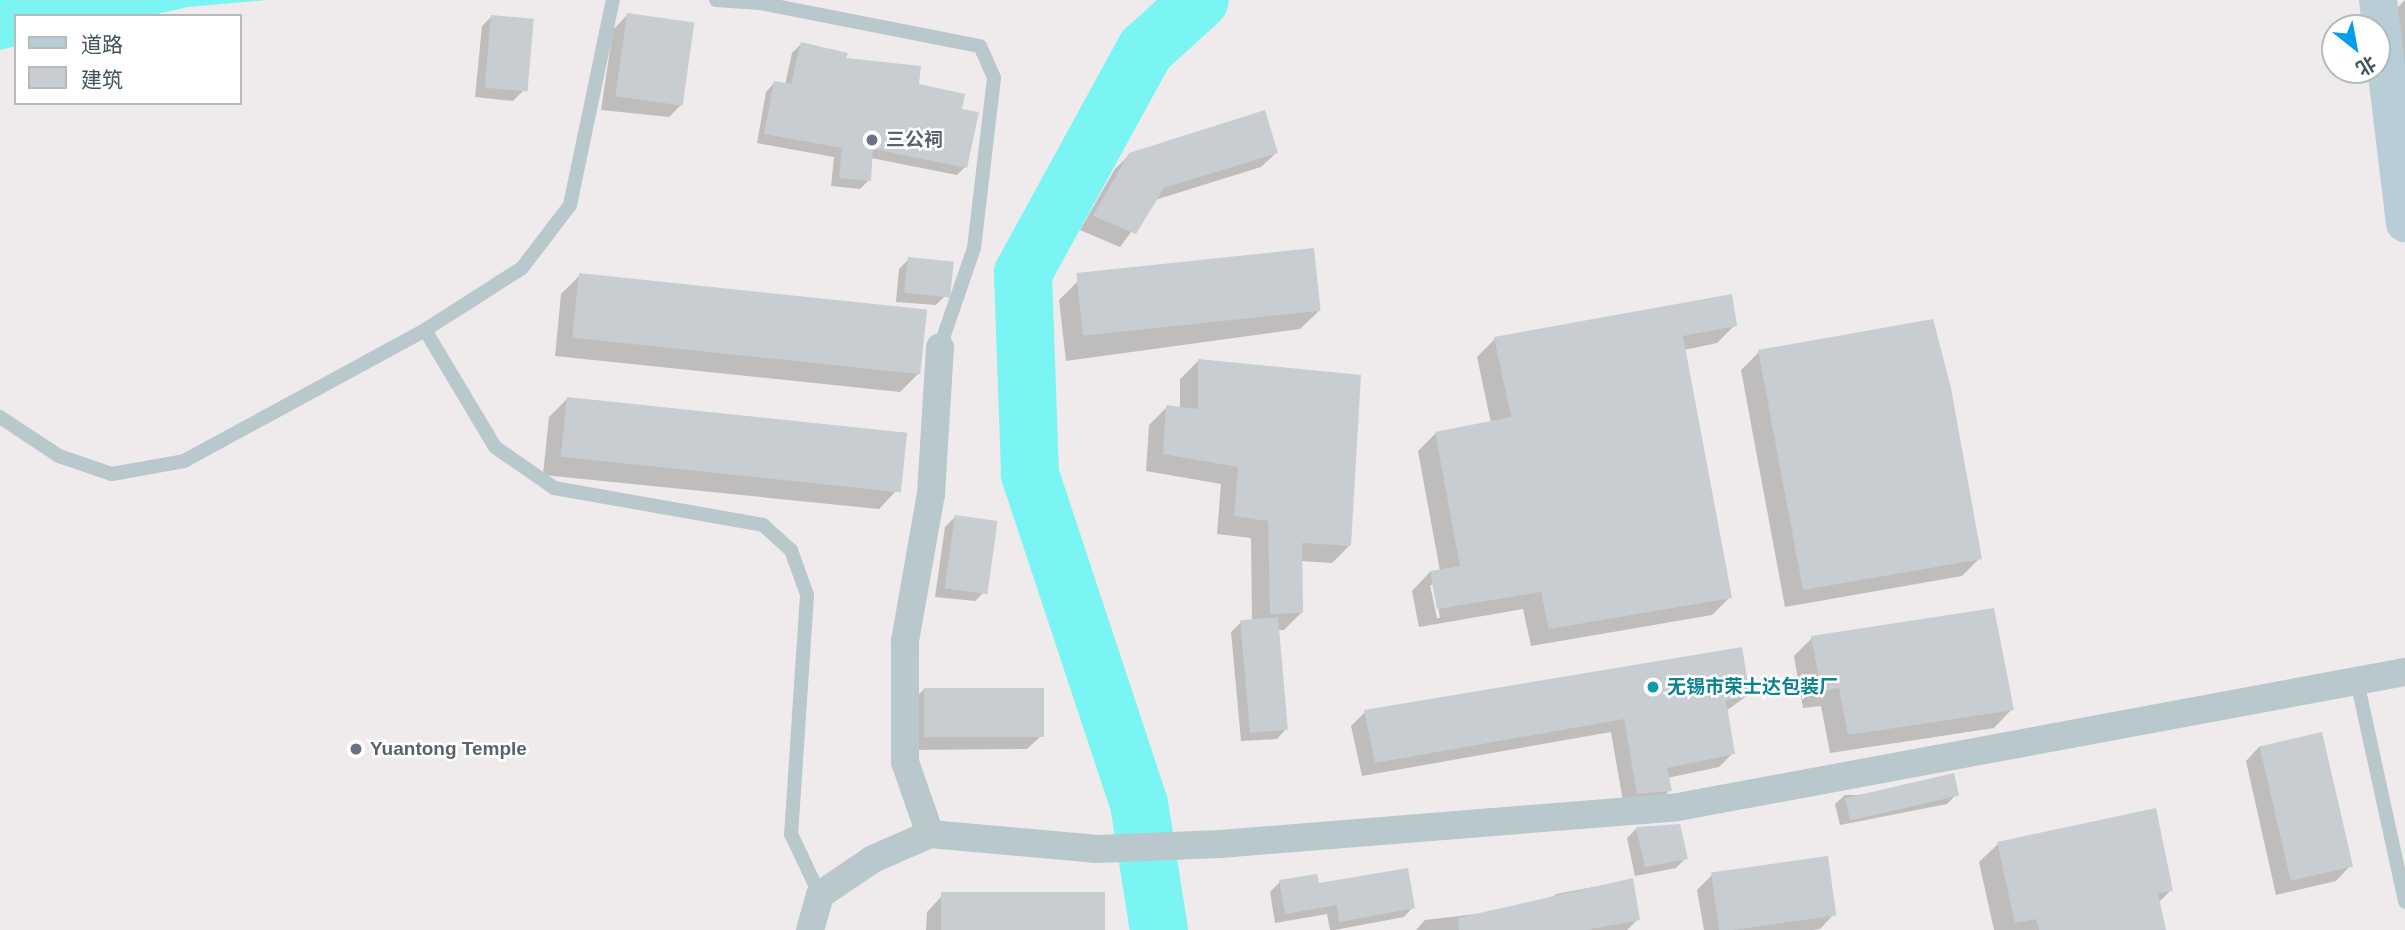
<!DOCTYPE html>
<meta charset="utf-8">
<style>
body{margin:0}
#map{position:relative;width:2405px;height:930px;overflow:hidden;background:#efebec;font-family:Arial,"Noto Sans SC",sans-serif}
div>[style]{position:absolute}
.water>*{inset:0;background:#7bf5f4}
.shadow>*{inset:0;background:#0003}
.river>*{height:58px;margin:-29px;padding:0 29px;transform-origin:29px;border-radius:29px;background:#7bf5f4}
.building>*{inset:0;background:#c7cdd1;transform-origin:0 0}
.lane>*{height:14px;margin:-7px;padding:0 7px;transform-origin:7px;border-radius:7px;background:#b8c8cd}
.street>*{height:28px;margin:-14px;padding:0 14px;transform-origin:14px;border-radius:14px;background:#b8c8cd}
.secondary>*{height:38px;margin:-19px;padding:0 19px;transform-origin:19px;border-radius:19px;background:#b9cdd6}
.dots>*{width:19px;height:19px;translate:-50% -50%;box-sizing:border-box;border:4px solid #fff;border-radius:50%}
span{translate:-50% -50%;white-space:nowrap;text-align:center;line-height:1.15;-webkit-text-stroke:5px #fff;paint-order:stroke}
.worship-label{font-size:19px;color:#5b616d;font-weight:700}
.left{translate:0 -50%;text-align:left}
.culture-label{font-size:19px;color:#0d838f;font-weight:700}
.legend{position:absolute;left:14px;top:14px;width:228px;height:91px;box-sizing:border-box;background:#fff;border:2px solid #b3bbbd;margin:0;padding:9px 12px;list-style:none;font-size:21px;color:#42545b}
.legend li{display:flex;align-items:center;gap:14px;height:35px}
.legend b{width:35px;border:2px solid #b3bbbd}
.north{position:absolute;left:2321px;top:14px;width:70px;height:70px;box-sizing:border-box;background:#fff;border:2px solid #b3bbbd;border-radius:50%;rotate:149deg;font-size:19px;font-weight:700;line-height:28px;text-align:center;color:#42545b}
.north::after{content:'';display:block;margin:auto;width:24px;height:32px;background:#069dee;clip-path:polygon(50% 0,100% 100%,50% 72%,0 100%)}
</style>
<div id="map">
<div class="water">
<div style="clip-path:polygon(0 0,267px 0,188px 7px,148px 16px,16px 16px,16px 46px,0 50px)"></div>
</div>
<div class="shadow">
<div style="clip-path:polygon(2405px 0,2405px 103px,2396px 9px)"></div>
<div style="clip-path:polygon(627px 15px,683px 103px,669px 117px,601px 110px,613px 30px)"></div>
<div style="clip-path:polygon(492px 16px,523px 91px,513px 101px,475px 97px,482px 26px)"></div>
<div style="clip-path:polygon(801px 44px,917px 85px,965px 167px,957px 175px,871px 158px,869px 180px,860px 189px,831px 186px,834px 157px,757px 143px,766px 92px,774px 83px,785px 85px,792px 53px)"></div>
<div style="clip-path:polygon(1276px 153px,1261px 167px,1155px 200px,1120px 247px,1080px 230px,1115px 169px,1130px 154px)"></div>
<div style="clip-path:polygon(909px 259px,946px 295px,936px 305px,896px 302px,899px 269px)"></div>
<div style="clip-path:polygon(580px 275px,919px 373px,900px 392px,555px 356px,561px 294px)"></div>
<div style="clip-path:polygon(1077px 282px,1319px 311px,1300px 329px,1066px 361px,1059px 300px)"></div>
<div style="clip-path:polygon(evenodd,1735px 325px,1717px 343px,1684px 350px,1730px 597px,1712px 615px,1531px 646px,1523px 609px,1419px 627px,1412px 591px,1430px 572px,1440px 571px,1418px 451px,1436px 433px,1491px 423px,1477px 357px,1495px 339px,1735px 325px,1430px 585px,1434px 585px,1440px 618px,1437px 618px,1430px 585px)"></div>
<div style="clip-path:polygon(1759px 352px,1980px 558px,1962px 576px,1785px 607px,1741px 370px)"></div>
<div style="clip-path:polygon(1198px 361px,1350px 545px,1332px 563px,1301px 561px,1302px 612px,1284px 630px,1277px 630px,1286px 729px,1277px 739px,1241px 741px,1231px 632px,1241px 622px,1252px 621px,1251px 538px,1217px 534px,1221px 484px,1146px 471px,1149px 425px,1167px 407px,1180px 409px,1180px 379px)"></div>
<div style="clip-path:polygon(567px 399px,897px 490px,879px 509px,543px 475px,549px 417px)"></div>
<div style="clip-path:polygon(955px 517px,985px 591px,975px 601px,935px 597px,945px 527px)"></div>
<div style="clip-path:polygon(1812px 638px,2012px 709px,1994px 728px,1830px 753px,1821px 706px,1803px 708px,1794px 656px)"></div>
<div style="clip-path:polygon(924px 689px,1042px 735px,1027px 749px,908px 750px,910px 704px)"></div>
<div style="clip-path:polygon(1748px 695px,1726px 711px,1733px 753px,1719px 767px,1667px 778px,1670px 790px,1656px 804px,1624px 807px,1611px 732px,1362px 776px,1351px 726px,1365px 712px)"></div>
<div style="clip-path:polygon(2260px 746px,2350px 866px,2336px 881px,2276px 895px,2246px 761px)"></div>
<div style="clip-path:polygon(1957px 794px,1947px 804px,1840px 825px,1835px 804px,1845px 795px)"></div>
<div style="clip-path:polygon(1636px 829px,1686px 858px,1676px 868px,1635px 876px,1627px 838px)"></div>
<div style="clip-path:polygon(1998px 844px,2171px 890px,2158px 903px,2165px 930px,1994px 930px,1979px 862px)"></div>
<div style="clip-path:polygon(1712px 875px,1834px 914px,1820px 929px,1811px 930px,1704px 930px,1697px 890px)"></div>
<div style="clip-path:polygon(1631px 880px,1638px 919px,1627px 930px,1416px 930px,1425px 920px,1502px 911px,1549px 901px,1556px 894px)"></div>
<div style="clip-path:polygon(1280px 882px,1317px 885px,1413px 907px,1404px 917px,1335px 930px,1330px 930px,1327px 914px,1275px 923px,1270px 892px)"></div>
<div style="clip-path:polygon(941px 897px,1104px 930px,926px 930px,927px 912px)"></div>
</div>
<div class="river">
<div style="left:1159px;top:930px;width:128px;rotate:-99deg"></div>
<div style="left:1139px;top:804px;width:348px;rotate:-108.3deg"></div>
<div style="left:1030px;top:474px;width:201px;rotate:-92deg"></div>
<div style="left:1023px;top:273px;width:254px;rotate:-61.3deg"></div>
<div style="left:1145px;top:50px;width:74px;rotate:-42.3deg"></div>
</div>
<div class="building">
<div style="left:627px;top:13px;width:68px;height:84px;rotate:8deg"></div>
<div style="left:491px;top:15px;width:43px;height:73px;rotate:5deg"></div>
<div style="clip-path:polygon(801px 42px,848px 53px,846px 58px,921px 66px,919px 84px,965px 94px,962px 109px,979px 112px,967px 168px,873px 149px,871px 181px,839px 178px,842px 148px,764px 134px,774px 81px,791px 84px)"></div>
<div style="clip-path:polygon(1265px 110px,1278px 153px,1164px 188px,1136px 234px,1093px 216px,1129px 153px)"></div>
<div style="left:1314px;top:248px;width:63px;height:239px;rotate:84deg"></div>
<div style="left:908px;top:257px;width:46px;height:36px;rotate:6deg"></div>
<div style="left:579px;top:273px;width:350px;height:65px;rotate:6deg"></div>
<div style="clip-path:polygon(1732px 294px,1737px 326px,1683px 336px,1732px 598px,1549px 629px,1541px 592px,1437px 609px,1430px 571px,1460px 566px,1435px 432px,1511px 417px,1494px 337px)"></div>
<div style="clip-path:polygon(1933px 319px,1951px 388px,1982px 559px,1803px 590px,1758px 350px)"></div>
<div style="clip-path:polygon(1198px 359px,1361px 375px,1351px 546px,1302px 543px,1303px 613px,1270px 614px,1268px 521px,1234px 516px,1238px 467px,1163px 454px,1166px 405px,1198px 409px)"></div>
<div style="left:567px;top:397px;width:342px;height:60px;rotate:6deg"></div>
<div style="left:955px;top:515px;width:43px;height:74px;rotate:8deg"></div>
<div style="clip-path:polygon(1994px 608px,2014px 710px,1848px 735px,1839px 688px,1821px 691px,1811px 636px)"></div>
<div style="left:1278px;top:617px;width:113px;height:38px;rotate:85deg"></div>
<div style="clip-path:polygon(1742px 647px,1750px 696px,1726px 700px,1735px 754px,1667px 768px,1672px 791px,1637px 794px,1624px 719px,1375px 763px,1364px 710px)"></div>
<div style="left:924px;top:688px;width:120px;height:49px"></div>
<div style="left:2322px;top:732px;width:138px;height:64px;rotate:77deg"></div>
<div style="left:1954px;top:773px;width:23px;height:112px;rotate:77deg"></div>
<div style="clip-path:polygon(2156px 808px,2173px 891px,2158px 893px,2166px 930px,2039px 930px,2036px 919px,2015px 923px,1997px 842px)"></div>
<div style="clip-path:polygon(1680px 824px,1688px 859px,1645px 867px,1636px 827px)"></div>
<div style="left:1828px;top:856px;width:60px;height:118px;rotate:82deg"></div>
<div style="clip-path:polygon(1408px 868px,1415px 908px,1339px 922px,1337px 905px,1285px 914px,1279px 880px,1317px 874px,1319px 883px)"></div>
<div style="clip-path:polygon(1633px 878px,1640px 920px,1586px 930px,1459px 930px,1458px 918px)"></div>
<div style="left:1105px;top:892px;width:38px;height:164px;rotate:90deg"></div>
</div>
<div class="lane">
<div style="left:716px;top:0;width:44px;rotate:3.9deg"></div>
<div style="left:760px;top:3px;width:224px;rotate:11.1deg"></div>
<div style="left:980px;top:46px;width:35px;rotate:66deg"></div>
<div style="left:994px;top:78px;width:171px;rotate:96.7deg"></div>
<div style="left:974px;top:248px;width:105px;rotate:109deg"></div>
<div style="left:425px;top:330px;width:136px;rotate:59.1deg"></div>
<div style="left:495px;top:447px;width:72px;rotate:34.8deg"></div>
<div style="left:554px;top:488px;width:212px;rotate:10deg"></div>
<div style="left:763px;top:525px;width:38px;rotate:42deg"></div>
<div style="left:791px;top:550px;width:48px;rotate:70.4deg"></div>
<div style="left:807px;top:595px;width:240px;rotate:93.8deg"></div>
<div style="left:791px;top:834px;width:68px;rotate:64.6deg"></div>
<div style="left:0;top:417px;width:71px;rotate:33.5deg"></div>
<div style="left:59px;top:456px;width:56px;rotate:18.8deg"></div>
<div style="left:112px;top:474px;width:73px;rotate:-10.2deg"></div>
<div style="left:184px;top:461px;width:274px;rotate:-28.5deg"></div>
<div style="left:425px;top:330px;width:115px;rotate:-32.6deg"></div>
<div style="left:522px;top:268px;width:79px;rotate:-52.7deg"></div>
<div style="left:570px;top:205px;width:209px;rotate:-78.2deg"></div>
<div style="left:2357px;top:681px;width:226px;rotate:77.7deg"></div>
</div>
<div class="street">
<div style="left:930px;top:834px;width:76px;rotate:-109.1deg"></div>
<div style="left:905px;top:762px;width:121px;rotate:-90deg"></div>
<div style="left:905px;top:641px;width:149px;rotate:-80deg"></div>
<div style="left:931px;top:494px;width:147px;rotate:-86.5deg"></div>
<div style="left:810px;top:930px;width:36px;rotate:-74deg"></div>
<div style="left:820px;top:895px;width:64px;rotate:-34.2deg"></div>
<div style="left:873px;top:859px;width:62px;rotate:-23.7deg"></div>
<div style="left:930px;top:834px;width:168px;rotate:5.1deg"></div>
<div style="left:1097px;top:849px;width:123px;rotate:-2.3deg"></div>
<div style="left:1220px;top:844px;width:459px;rotate:-4.6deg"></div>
<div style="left:1678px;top:807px;width:739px;rotate:-10.52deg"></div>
</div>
<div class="secondary">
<div style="left:2378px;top:0;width:225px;rotate:83.1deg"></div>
</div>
<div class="dots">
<div style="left:872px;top:140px;background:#6b7280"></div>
<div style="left:1653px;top:687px;background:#0f9aa8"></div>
<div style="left:356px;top:749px;background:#6b7280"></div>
</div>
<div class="worship-label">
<span class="left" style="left:886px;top:140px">三公祠</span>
<span class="left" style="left:370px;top:749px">Yuantong Temple</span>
</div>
<div class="culture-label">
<span class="left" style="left:1667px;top:687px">无锡市荣士达包装厂</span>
</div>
<ul class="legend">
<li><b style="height:9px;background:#b9cdd6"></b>道路</li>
<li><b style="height:19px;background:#c7cdd1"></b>建筑</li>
</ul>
<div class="north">北</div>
</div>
